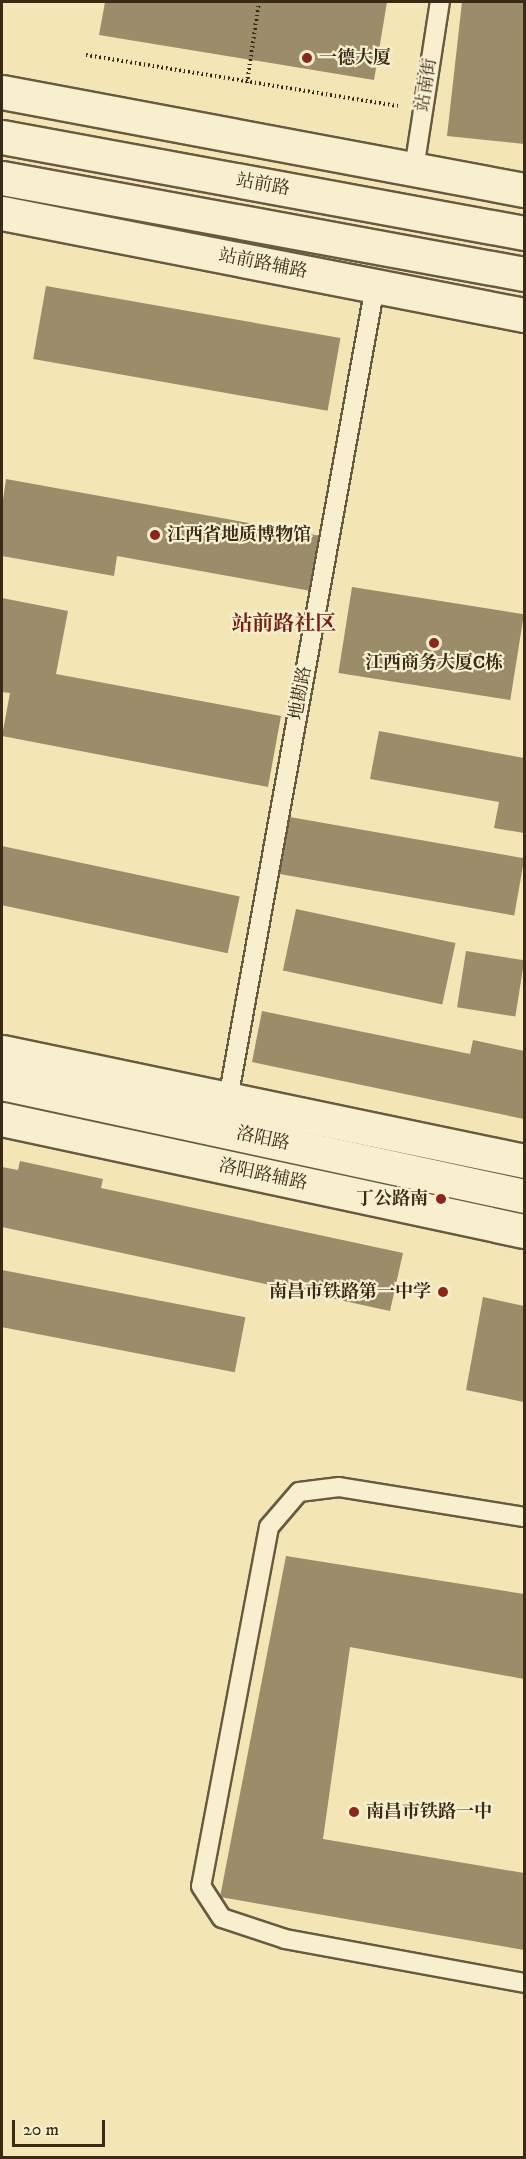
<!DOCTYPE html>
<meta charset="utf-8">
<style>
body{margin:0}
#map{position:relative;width:526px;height:2159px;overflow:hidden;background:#f4e6b4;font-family:"IM FELL DW Pica","Noto Serif SC",serif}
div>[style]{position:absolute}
.building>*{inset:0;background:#9b8c6a;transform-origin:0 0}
.path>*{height:4px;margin-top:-2px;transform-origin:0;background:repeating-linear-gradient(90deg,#3a2b19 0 1.5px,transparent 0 4.5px)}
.roads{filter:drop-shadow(2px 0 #685a40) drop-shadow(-2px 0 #685a40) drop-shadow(0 2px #685a40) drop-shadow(0 -2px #685a40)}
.service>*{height:18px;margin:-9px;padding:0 9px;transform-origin:9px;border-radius:9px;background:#f8efce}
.tertiary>*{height:33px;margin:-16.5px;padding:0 16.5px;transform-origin:16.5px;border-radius:16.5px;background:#f8efce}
.secondary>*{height:33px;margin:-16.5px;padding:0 16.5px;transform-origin:16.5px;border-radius:16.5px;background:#f8efce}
.dots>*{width:16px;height:16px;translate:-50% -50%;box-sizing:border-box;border:3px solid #f8efce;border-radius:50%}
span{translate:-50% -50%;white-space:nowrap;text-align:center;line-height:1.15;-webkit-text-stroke:4.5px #f8efce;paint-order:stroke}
.poi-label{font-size:18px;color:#3a2b19;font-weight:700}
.left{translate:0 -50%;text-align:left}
.right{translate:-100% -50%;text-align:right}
.street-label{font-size:18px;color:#3a2b19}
.quarter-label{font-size:21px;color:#7a1f14;font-weight:700}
.frame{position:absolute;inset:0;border:3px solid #3a2b19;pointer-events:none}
.scale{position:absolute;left:12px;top:2120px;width:93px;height:27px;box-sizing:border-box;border:3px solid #3a2b19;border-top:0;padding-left:8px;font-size:18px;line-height:21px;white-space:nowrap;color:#3a2b19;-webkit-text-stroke:4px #f8efce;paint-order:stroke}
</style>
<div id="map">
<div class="building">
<div style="clip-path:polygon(105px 2px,387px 2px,374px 80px,99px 35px)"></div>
<div style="clip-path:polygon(462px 2px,524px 2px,524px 144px,447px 136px)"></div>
<div style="left:46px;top:286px;width:299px;height:74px;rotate:10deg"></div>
<div style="clip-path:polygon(6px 479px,321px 536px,311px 591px,117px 556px,114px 576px,2px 556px,2px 507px)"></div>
<div style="left:352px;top:587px;width:174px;height:87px;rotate:9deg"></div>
<div style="clip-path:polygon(2px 598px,68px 611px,56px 674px,281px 716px,268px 787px,2px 736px,10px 693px,2px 692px)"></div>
<div style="clip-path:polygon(379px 731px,524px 758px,524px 833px,494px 828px,499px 802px,370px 779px)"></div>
<div style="left:284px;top:816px;width:244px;height:58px;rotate:10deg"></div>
<div style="left:2px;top:846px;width:243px;height:58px;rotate:12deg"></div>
<div style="left:296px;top:909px;width:163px;height:63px;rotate:12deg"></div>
<div style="left:466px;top:951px;width:59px;height:57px;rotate:9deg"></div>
<div style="clip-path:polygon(262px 1011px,470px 1054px,473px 1040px,524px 1051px,524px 1119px,252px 1062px)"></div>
<div style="clip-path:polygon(20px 1161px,103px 1179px,101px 1188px,403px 1253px,390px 1311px,2px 1227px,2px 1167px,18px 1170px)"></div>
<div style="left:2px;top:1270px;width:248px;height:56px;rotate:11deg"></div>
<div style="clip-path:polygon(483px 1297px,524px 1306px,524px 1402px,466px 1390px)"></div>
<div style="clip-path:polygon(286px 1556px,524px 1594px,524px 1679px,350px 1647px,323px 1839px,524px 1873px,524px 1950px,220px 1897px)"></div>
</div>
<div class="path">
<div style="left:86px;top:55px;width:316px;rotate:9.3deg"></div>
<div style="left:247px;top:83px;width:82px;rotate:-81.6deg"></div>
</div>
<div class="roads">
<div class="service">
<div style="left:414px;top:169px;width:169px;rotate:-81.2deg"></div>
<div style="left:228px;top:1099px;width:826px;rotate:-79.75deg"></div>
<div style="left:524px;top:1517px;width:187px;rotate:-170.8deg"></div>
<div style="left:339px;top:1487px;width:40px;rotate:172.9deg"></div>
<div style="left:299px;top:1492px;width:46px;rotate:130.6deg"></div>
<div style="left:269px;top:1527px;width:365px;rotate:100.7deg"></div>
<div style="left:201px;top:1886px;width:38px;rotate:57deg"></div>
<div style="left:222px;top:1918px;width:66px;rotate:18.4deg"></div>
<div style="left:285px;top:1939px;width:243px;rotate:10.4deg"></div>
</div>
<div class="tertiary">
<div style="left:2px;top:92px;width:531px;rotate:10.63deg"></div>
<div style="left:2px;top:213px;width:532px;rotate:11.06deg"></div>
<div style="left:2px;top:1052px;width:533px;rotate:11.79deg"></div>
<div style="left:2px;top:1119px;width:534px;rotate:12.11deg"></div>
</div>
<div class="secondary">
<div style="left:2px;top:137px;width:531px;rotate:10.42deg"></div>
<div style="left:2px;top:178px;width:531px;rotate:10.42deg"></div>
<div style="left:2px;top:1083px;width:534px;rotate:12.21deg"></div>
</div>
</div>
<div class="dots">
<div style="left:307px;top:58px;background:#8f2418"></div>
<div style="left:155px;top:535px;background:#8f2418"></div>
<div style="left:434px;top:643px;background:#8f2418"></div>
<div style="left:441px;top:1199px;background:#8f2418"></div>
<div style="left:443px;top:1292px;background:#8f2418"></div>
<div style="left:354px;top:1812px;background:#8f2418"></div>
</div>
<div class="poi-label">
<span class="left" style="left:319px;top:58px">一德大厦</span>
<span class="left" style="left:167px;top:535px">江西省地质博物馆</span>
<span style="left:434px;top:663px">江西商务大厦C栋</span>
<span class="right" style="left:428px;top:1199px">丁公路南</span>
<span class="right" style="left:431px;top:1292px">南昌市铁路第一中学</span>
<span class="left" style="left:366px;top:1812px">南昌市铁路一中</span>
</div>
<div class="street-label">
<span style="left:427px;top:85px;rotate:-81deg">站南街</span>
<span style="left:263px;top:185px;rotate:10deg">站前路</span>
<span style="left:263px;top:264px;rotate:11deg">站前路辅路</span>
<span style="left:301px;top:693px;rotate:-80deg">地勘路</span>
<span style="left:263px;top:1139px;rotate:12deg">洛阳路</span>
<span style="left:263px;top:1175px;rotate:12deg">洛阳路辅路</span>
</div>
<div class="quarter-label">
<span style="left:284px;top:624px">站前路社区</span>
</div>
<div class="frame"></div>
<div class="scale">20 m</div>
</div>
